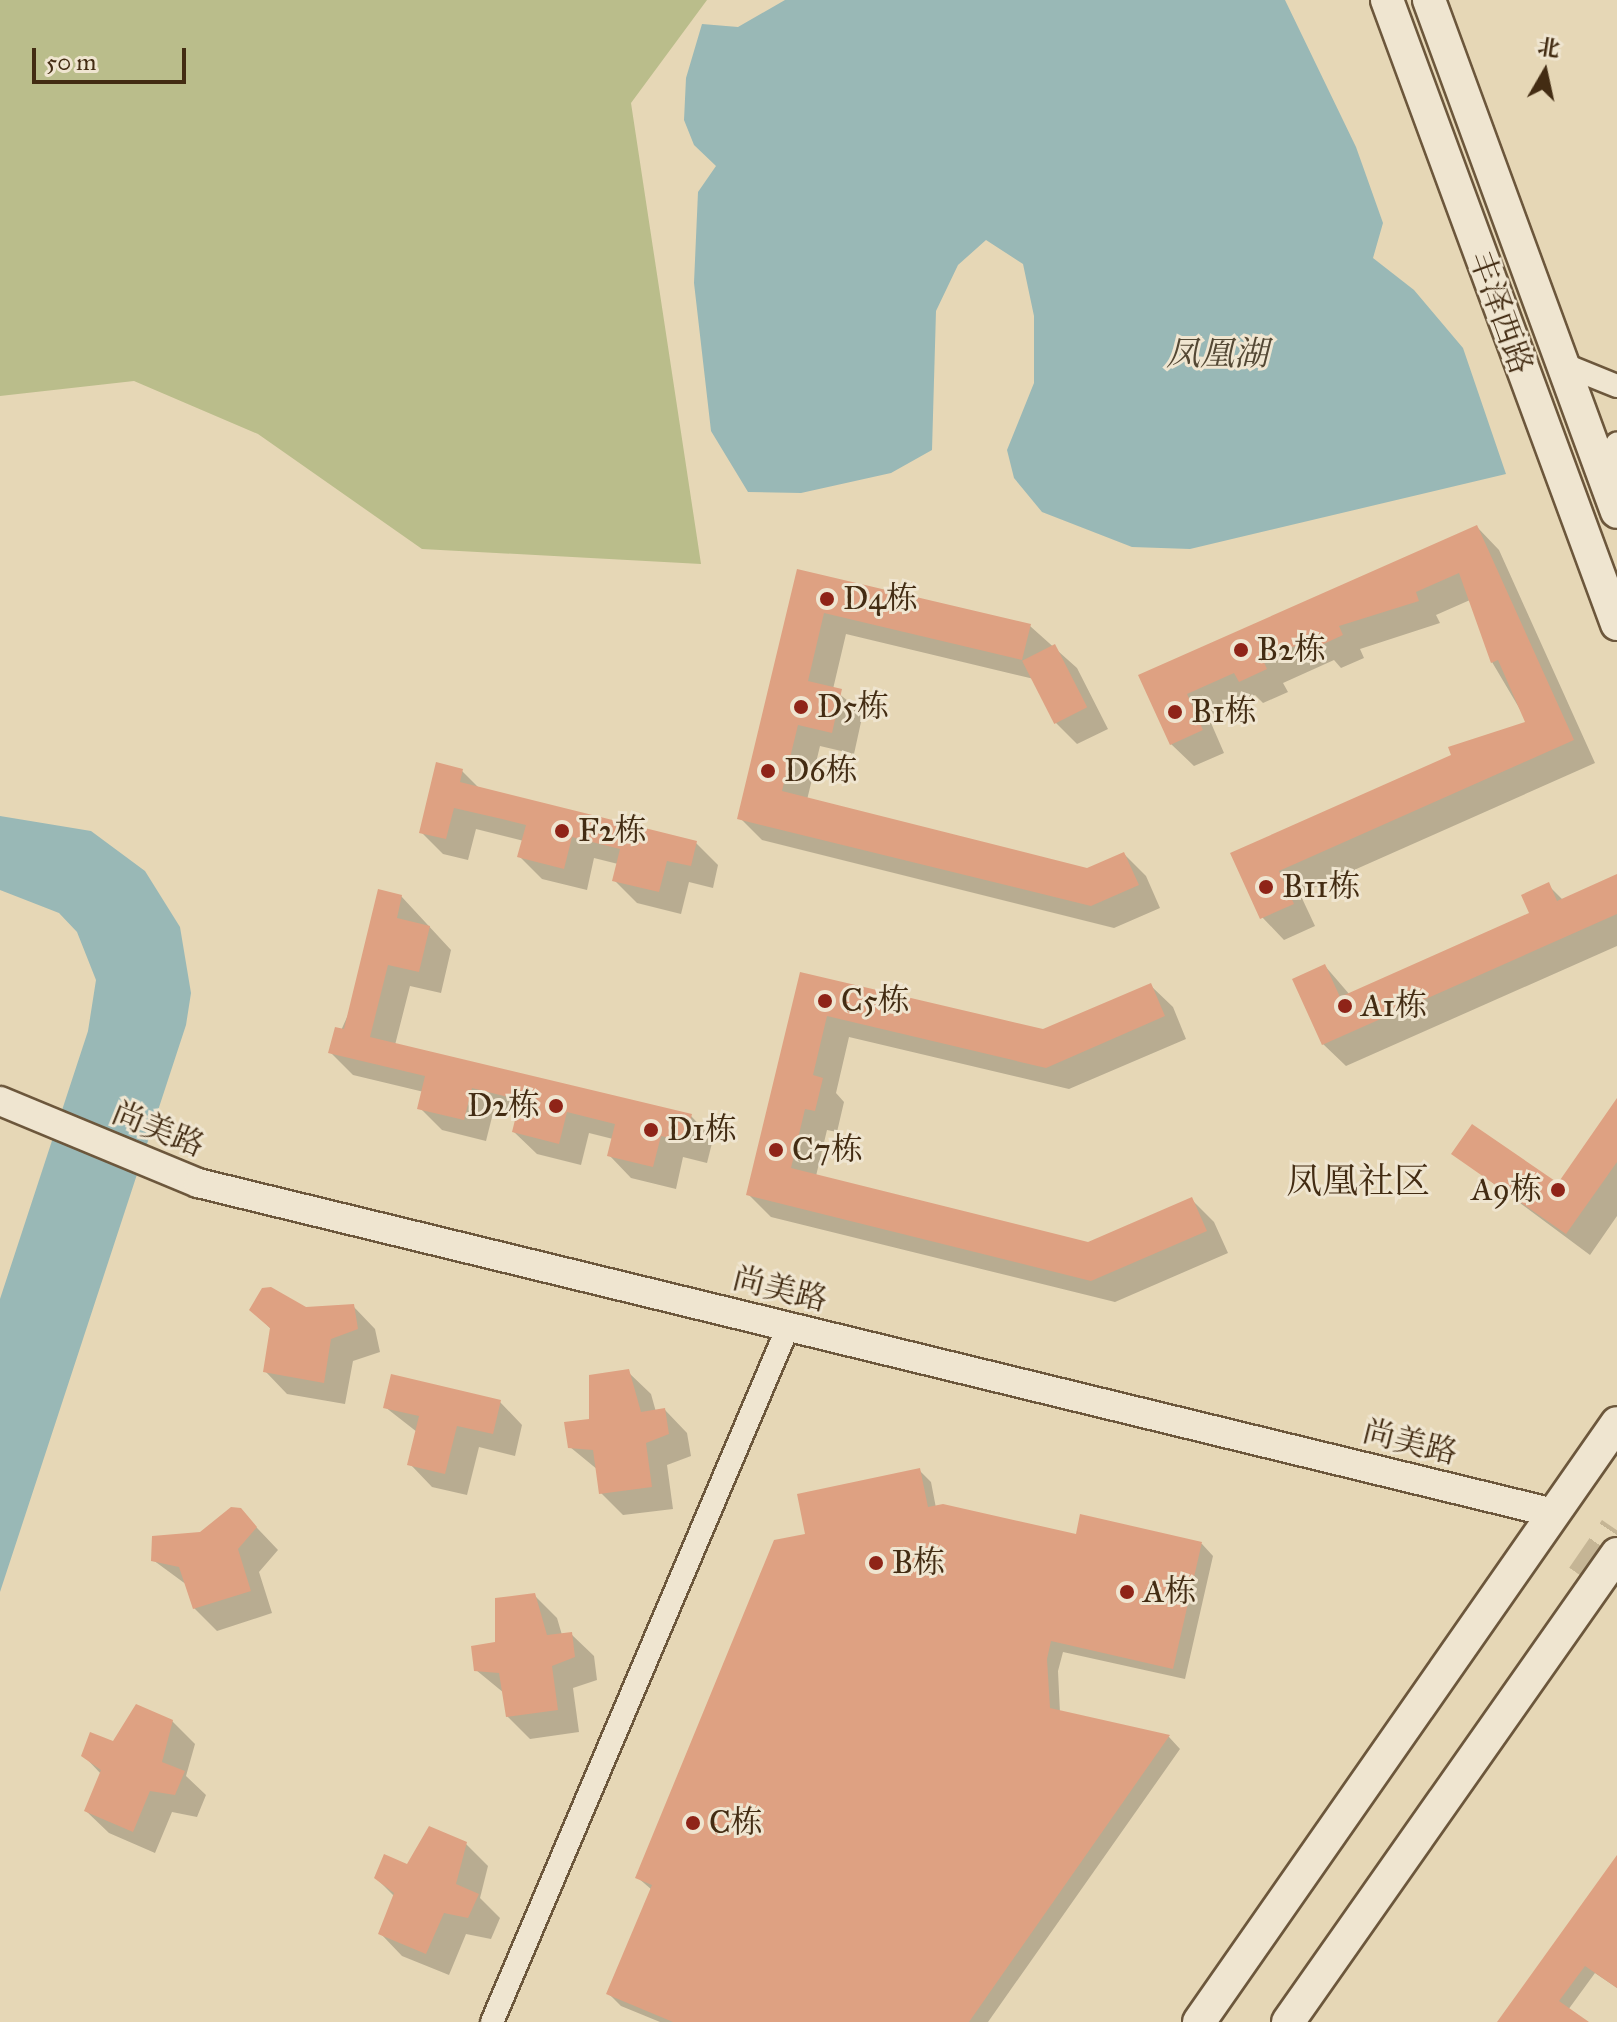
<!DOCTYPE html>
<meta charset="utf-8">
<style>
body{margin:0}
#map{position:relative;width:1617px;height:2022px;overflow:hidden;background:#e6d7b6;font-family:"IM FELL Great Primer","Noto Serif SC",serif}
div>[style]{position:absolute}
.green>*{inset:0;background:#babd8b}
.water>*{inset:0;background:#99b8b6}
.shadow>*{inset:0;background:#0003}
.building>*{inset:0;background:#dea182;transform-origin:0 0}
.primary-tunnel>*{height:36px;margin-top:-18px;transform-origin:0;background:repeating-linear-gradient(90deg,#c5b595 0 36px,transparent 0 54px)}
.roads{filter:drop-shadow(2px 0 #6c573c) drop-shadow(-2px 0 #6c573c) drop-shadow(0 2px #6c573c) drop-shadow(0 -2px #6c573c)}
.minor>*{height:22px;margin:-11px;padding:0 11px;transform-origin:11px;border-radius:11px;background:#efe5d0}
.tertiary>*{height:28px;margin:-14px;padding:0 14px;transform-origin:14px;border-radius:14px;background:#efe5d0}
.secondary>*{height:32px;margin:-16px;padding:0 16px;transform-origin:16px;border-radius:16px;background:#efe5d0}
.dots>*{width:22px;height:22px;translate:-50% -50%;box-sizing:border-box;border:4px solid #efe5d0;border-radius:50%}
span{translate:-50% -50%;white-space:nowrap;text-align:center;line-height:1.15;-webkit-text-stroke:6px #efe5d0;paint-order:stroke}
.street-label{font-size:32px;color:#432c13}
.poi-label{font-size:32px;color:#432c13}
.left{translate:0 -50%;text-align:left}
.right{translate:-100% -50%;text-align:right}
.water-label{font-size:34px;color:#544834;font-style:italic}
.quarter-label{font-size:36px;color:#432c13}
.north{position:absolute;left:1505px;top:32px;width:80px;height:80px;-webkit-text-stroke:6px #efe5d0;paint-order:stroke;rotate:9deg;font-size:22px;font-weight:700;line-height:32px;text-align:center;color:#432c13}
.north::after{content:'';display:block;margin:auto;width:28px;height:36px;background:#432c13;clip-path:polygon(50% 0,100% 100%,50% 72%,0 100%)}
.scale{position:absolute;left:32px;top:48px;width:154px;height:36px;box-sizing:border-box;border:4px solid #432c13;border-top:0;padding-left:10px;font-size:24px;line-height:28px;white-space:nowrap;color:#432c13;-webkit-text-stroke:6px #efe5d0;paint-order:stroke}
</style>
<div id="map">
<div class="green">
<div style="clip-path:polygon(0 0,707px 0,631px 103px,701px 564px,422px 549px,258px 434px,134px 381px,0 396px)"></div>
</div>
<div class="water">
<div style="clip-path:polygon(785px 0,1285px 0,1356px 147px,1383px 223px,1373px 258px,1414px 290px,1463px 348px,1506px 474px,1190px 549px,1132px 547px,1042px 512px,1014px 478px,1007px 450px,1034px 383px,1034px 316px,1023px 264px,986px 240px,958px 265px,936px 311px,932px 450px,891px 473px,801px 493px,748px 492px,711px 431px,694px 283px,698px 192px,716px 166px,694px 145px,684px 120px,686px 78px,702px 24px,738px 27px)"></div>
<div style="clip-path:polygon(0 816px,91px 831px,145px 871px,180px 927px,191px 993px,186px 1025px,0 1592px,0 1299px,88px 1031px,96px 980px,77px 932px,59px 913px,0 890px)"></div>
</div>
<div class="shadow">
<div style="clip-path:polygon(1477px 527px,1499px 550px,1595px 763px,1300px 894px,1315px 926px,1284px 940px,1262px 917px,1233px 854px,1528px 723px,1492px 662px,1470px 600px,1436px 615px,1440px 623px,1360px 649px,1364px 658px,1341px 668px,1334px 660px,1283px 683px,1288px 692px,1263px 703px,1255px 695px,1208px 716px,1224px 753px,1194px 766px,1171px 744px,1141px 676px)"></div>
<div style="clip-path:polygon(798px 571px,1030px 626px,1077px 668px,1108px 729px,1077px 744px,1055px 722px,1034px 679px,846px 634px,833px 689px,863px 713px,854px 754px,820px 746px,807px 800px,1088px 870px,1124px 854px,1146px 876px,1160px 908px,1114px 928px,762px 840px,740px 818px)"></div>
<div style="clip-path:polygon(462px 771px,480px 789px,696px 843px,718px 865px,713px 888px,689px 882px,681px 914px,637px 903px,614px 880px,618px 864px,594px 858px,587px 890px,542px 879px,520px 857px,524px 841px,476px 829px,468px 860px,443px 854px,421px 832px)"></div>
<div style="clip-path:polygon(1617px 876px,1617px 946px,1346px 1066px,1323px 1044px,1325px 966px,1350px 995px,1532px 914px,1548px 885px,1563px 900px)"></div>
<div style="clip-path:polygon(401px 896px,451px 950px,441px 993px,410px 986px,395px 1045px,691px 1116px,713px 1139px,707px 1163px,683px 1157px,676px 1189px,631px 1178px,609px 1155px,613px 1139px,589px 1133px,581px 1165px,537px 1154px,514px 1132px,518px 1115px,494px 1109px,486px 1141px,442px 1130px,420px 1108px,424px 1092px,353px 1075px,331px 1053px)"></div>
<div style="clip-path:polygon(801px 974px,1043px 1031px,1150px 985px,1173px 1007px,1186px 1039px,1069px 1089px,849px 1037px,836px 1093px,844px 1102px,837px 1132px,827px 1130px,816px 1176px,1088px 1245px,1192px 1200px,1214px 1222px,1228px 1253px,1115px 1302px,771px 1217px,749px 1195px)"></div>
<div style="clip-path:polygon(1617px 1101px,1617px 1216px,1590px 1255px,1454px 1154px,1558px 1185px)"></div>
<div style="clip-path:polygon(353px 1306px,375px 1329px,380px 1352px,353px 1361px,345px 1404px,287px 1394px,265px 1371px,272px 1330px,251px 1310px)"></div>
<div style="clip-path:polygon(628px 1372px,651px 1394px,656px 1412px,665px 1410px,687px 1433px,691px 1456px,667px 1465px,673px 1509px,623px 1515px,601px 1493px,598px 1470px,570px 1447px)"></div>
<div style="clip-path:polygon(500px 1402px,522px 1425px,515px 1456px,479px 1447px,467px 1495px,432px 1487px,410px 1464px,417px 1432px,385px 1407px)"></div>
<div style="clip-path:polygon(919px 1470px,931px 1482px,936px 1508px,1077px 1537px,1202px 1544px,1213px 1556px,1185px 1679px,1063px 1652px,1058px 1671px,1060px 1713px,1169px 1737px,1180px 1749px,988px 2022px,660px 2022px,621px 2006px,609px 1994px,652px 1890px,637px 1877px,808px 1535px)"></div>
<div style="clip-path:polygon(240px 1510px,278px 1550px,259px 1572px,272px 1613px,217px 1631px,194px 1608px,187px 1585px,153px 1560px)"></div>
<div style="clip-path:polygon(534px 1595px,557px 1618px,562px 1635px,571px 1634px,594px 1656px,597px 1680px,573px 1688px,579px 1732px,530px 1739px,507px 1716px,504px 1693px,476px 1670px)"></div>
<div style="clip-path:polygon(172px 1721px,195px 1744px,186px 1776px,206px 1795px,197px 1817px,172px 1812px,155px 1853px,109px 1833px,86px 1811px,101px 1774px,83px 1755px)"></div>
<div style="clip-path:polygon(466px 1844px,488px 1866px,480px 1898px,500px 1918px,491px 1939px,466px 1934px,449px 1975px,402px 1956px,380px 1933px,395px 1897px,376px 1878px)"></div>
<div style="clip-path:polygon(1617px 1859px,1617px 1988px,1595px 1973px,1568px 2010px,1585px 2022px,1499px 2022px)"></div>
</div>
<div class="building">
<div style="clip-path:polygon(1477px 525px,1574px 740px,1279px 871px,1294px 904px,1260px 919px,1230px 853px,1451px 755px,1448px 747px,1525px 722px,1498px 660px,1491px 663px,1459px 573px,1416px 592px,1419px 601px,1339px 626px,1343px 635px,1317px 647px,1313px 638px,1263px 660px,1267px 669px,1239px 682px,1234px 673px,1187px 694px,1203px 730px,1170px 745px,1138px 675px)"></div>
<div style="clip-path:polygon(797px 569px,1031px 624px,1022px 660px,824px 613px,808px 681px,842px 689px,832px 733px,798px 725px,782px 791px,1087px 868px,1124px 852px,1139px 885px,1091px 906px,737px 819px)"></div>
<div style="left:1055px;top:644px;width:71px;height:37px;rotate:63deg"></div>
<div style="clip-path:polygon(436px 762px,463px 769px,460px 782px,697px 841px,691px 866px,667px 861px,659px 892px,612px 881px,620px 849px,572px 837px,564px 869px,517px 857px,526px 825px,502px 819px,454px 808px,446px 839px,419px 833px)"></div>
<div style="clip-path:polygon(1617px 874px,1617px 914px,1322px 1045px,1292px 979px,1325px 964px,1340px 997px,1529px 913px,1521px 895px,1549px 882px,1557px 901px)"></div>
<div style="clip-path:polygon(378px 889px,402px 895px,397px 918px,430px 926px,419px 972px,388px 965px,370px 1037px,692px 1114px,685px 1141px,661px 1136px,653px 1167px,607px 1156px,615px 1124px,567px 1112px,559px 1144px,512px 1132px,520px 1100px,472px 1088px,464px 1120px,417px 1109px,425px 1076px,328px 1053px,335px 1027px,344px 1029px)"></div>
<div style="clip-path:polygon(800px 972px,1043px 1029px,1151px 983px,1165px 1016px,1046px 1068px,827px 1016px,813px 1075px,823px 1078px,815px 1111px,805px 1109px,791px 1168px,1088px 1242px,1192px 1197px,1207px 1231px,1091px 1281px,746px 1195px)"></div>
<div style="clip-path:polygon(1617px 1098px,1617px 1162px,1566px 1234px,1451px 1154px,1472px 1124px,1558px 1183px)"></div>
<div style="clip-path:polygon(271px 1287px,306px 1307px,354px 1304px,358px 1329px,331px 1339px,324px 1383px,263px 1372px,270px 1328px,249px 1310px,262px 1288px)"></div>
<div style="clip-path:polygon(629px 1369px,641px 1412px,665px 1408px,669px 1434px,646px 1443px,652px 1487px,599px 1494px,593px 1450px,568px 1448px,564px 1422px,589px 1419px,589px 1375px)"></div>
<div style="clip-path:polygon(391px 1374px,501px 1400px,493px 1434px,457px 1426px,445px 1474px,407px 1465px,419px 1416px,383px 1408px)"></div>
<div style="clip-path:polygon(920px 1468px,928px 1507px,943px 1504px,1076px 1534px,1080px 1514px,1202px 1542px,1173px 1669px,1051px 1641px,1047px 1659px,1050px 1708px,1170px 1735px,969px 2022px,673px 2022px,606px 1994px,652px 1885px,635px 1878px,774px 1540px,805px 1534px,797px 1494px)"></div>
<div style="clip-path:polygon(231px 1507px,241px 1508px,257px 1527px,238px 1549px,251px 1591px,193px 1609px,179px 1567px,151px 1561px,152px 1536px,200px 1532px)"></div>
<div style="clip-path:polygon(535px 1593px,547px 1635px,572px 1632px,575px 1657px,552px 1666px,558px 1710px,506px 1717px,499px 1673px,474px 1671px,471px 1646px,495px 1642px,495px 1598px)"></div>
<div style="clip-path:polygon(136px 1704px,173px 1720px,162px 1762px,185px 1771px,175px 1795px,150px 1791px,133px 1832px,84px 1811px,101px 1770px,81px 1756px,90px 1732px,113px 1741px)"></div>
<div style="clip-path:polygon(429px 1826px,467px 1842px,456px 1884px,479px 1894px,468px 1918px,444px 1913px,426px 1954px,378px 1934px,394px 1893px,374px 1878px,384px 1854px,407px 1864px)"></div>
<div style="clip-path:polygon(1617px 1855px,1617px 1988px,1585px 1966px,1559px 2001px,1589px 2022px,1497px 2022px)"></div>
</div>
<div class="primary-tunnel">
<div style="left:1584px;top:1578px;width:58px;rotate:-55.5deg"></div>
</div>
<div class="roads">
<div class="minor">
<div style="left:1560px;top:363px;width:61px;rotate:22deg"></div>
<div style="left:1606px;top:482px;width:40px;rotate:-74deg"></div>
<div style="left:492px;top:2022px;width:755px;rotate:-66.93deg"></div>
</div>
<div class="tertiary">
<div style="left:0;top:1101px;width:214px;rotate:22.5deg"></div>
<div style="left:198px;top:1183px;width:1396px;rotate:13.68deg"></div>
</div>
<div class="secondary">
<div style="left:1387px;top:0;width:665px;rotate:69.77deg"></div>
<div style="left:1429px;top:0;width:545px;rotate:69.84deg"></div>
<div style="left:1199px;top:2022px;width:730px;rotate:-55.09deg"></div>
<div style="left:1288px;top:2022px;width:572px;rotate:-54.89deg"></div>
</div>
</div>
<div class="dots">
<div style="left:827px;top:599px;background:#8f2418"></div>
<div style="left:1241px;top:650px;background:#8f2418"></div>
<div style="left:801px;top:707px;background:#8f2418"></div>
<div style="left:1175px;top:712px;background:#8f2418"></div>
<div style="left:768px;top:771px;background:#8f2418"></div>
<div style="left:562px;top:831px;background:#8f2418"></div>
<div style="left:1266px;top:887px;background:#8f2418"></div>
<div style="left:825px;top:1001px;background:#8f2418"></div>
<div style="left:1345px;top:1006px;background:#8f2418"></div>
<div style="left:556px;top:1106px;background:#8f2418"></div>
<div style="left:651px;top:1130px;background:#8f2418"></div>
<div style="left:776px;top:1150px;background:#8f2418"></div>
<div style="left:1558px;top:1190px;background:#8f2418"></div>
<div style="left:876px;top:1563px;background:#8f2418"></div>
<div style="left:1127px;top:1592px;background:#8f2418"></div>
<div style="left:693px;top:1823px;background:#8f2418"></div>
</div>
<div class="street-label">
<span style="left:1500px;top:313px;rotate:70deg">丰泽西路</span>
<span style="left:158px;top:1130px;rotate:22deg">尚美路</span>
<span style="left:780px;top:1290px;rotate:14deg">尚美路</span>
<span style="left:1410px;top:1443px;rotate:14deg">尚美路</span>
</div>
<div class="poi-label">
<span class="left" style="left:843px;top:599px">D4栋</span>
<span class="left" style="left:1257px;top:650px">B2栋</span>
<span class="left" style="left:817px;top:707px">D5栋</span>
<span class="left" style="left:1191px;top:712px">B1栋</span>
<span class="left" style="left:784px;top:771px">D6栋</span>
<span class="left" style="left:578px;top:831px">F2栋</span>
<span class="left" style="left:1282px;top:887px">B11栋</span>
<span class="left" style="left:841px;top:1001px">C5栋</span>
<span class="left" style="left:1361px;top:1006px">A1栋</span>
<span class="right" style="left:540px;top:1106px">D2栋</span>
<span class="left" style="left:667px;top:1130px">D1栋</span>
<span class="left" style="left:792px;top:1150px">C7栋</span>
<span class="right" style="left:1542px;top:1190px">A9栋</span>
<span class="left" style="left:892px;top:1563px">B栋</span>
<span class="left" style="left:1143px;top:1592px">A栋</span>
<span class="left" style="left:709px;top:1823px">C栋</span>
</div>
<div class="water-label">
<span style="left:1217px;top:354px">凤凰湖</span>
</div>
<div class="quarter-label">
<span style="left:1358px;top:1182px">凤凰社区</span>
</div>
<div class="north">北</div>
<div class="scale">50 m</div>
</div>
